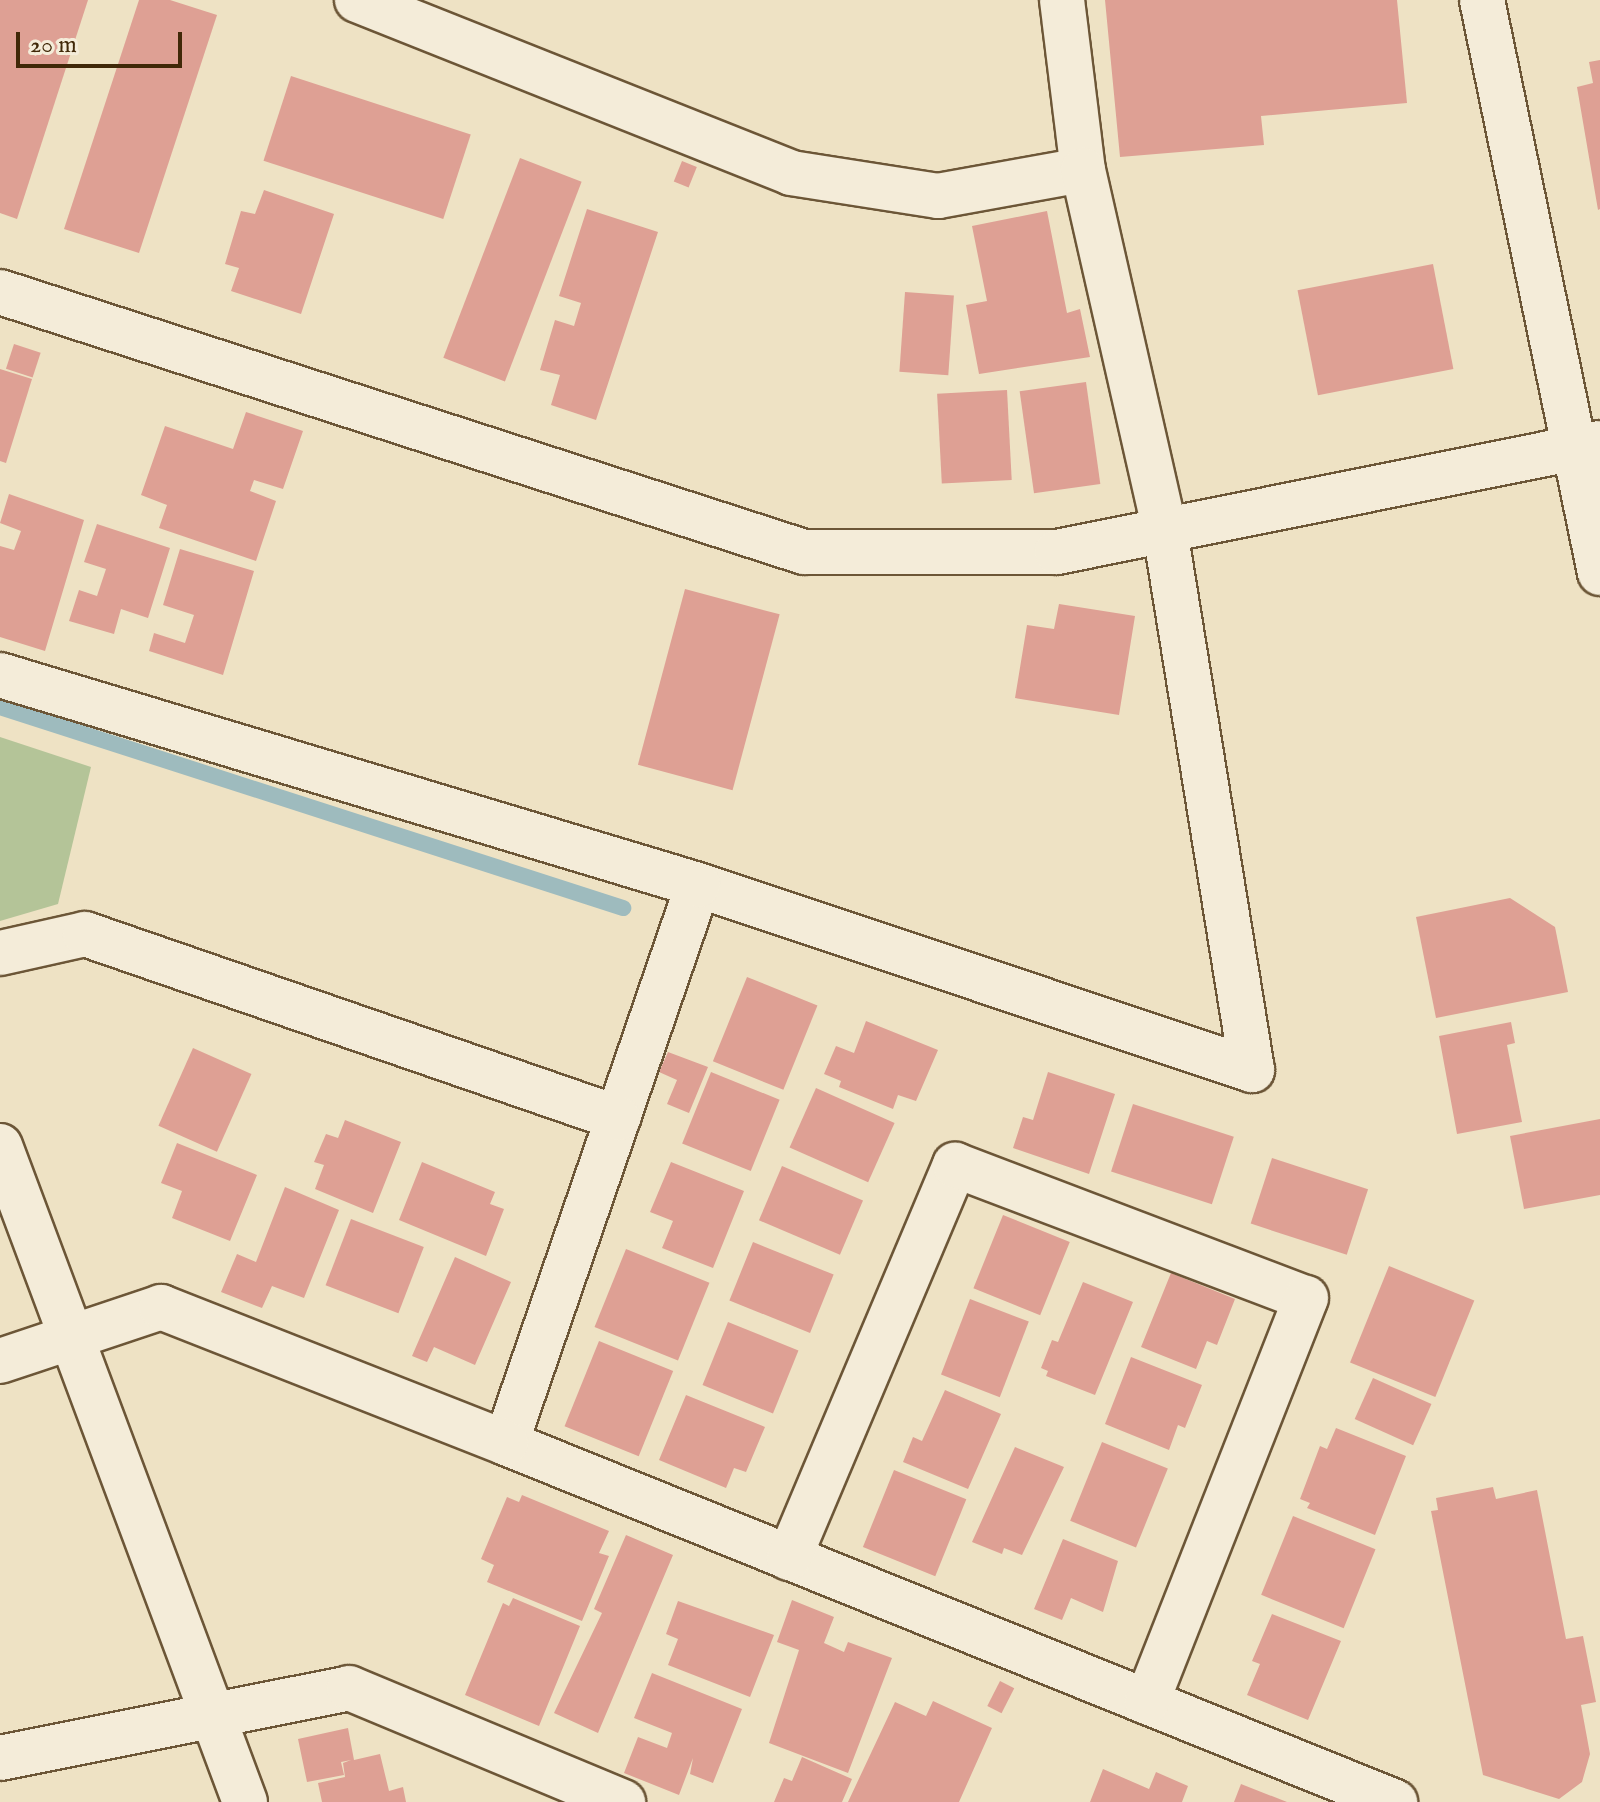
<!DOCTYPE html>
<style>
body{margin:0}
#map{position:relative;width:1600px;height:1802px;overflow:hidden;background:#eee2c4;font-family:"IM FELL English",serif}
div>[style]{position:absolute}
.green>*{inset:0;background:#b4c498}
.stream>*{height:16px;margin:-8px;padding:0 8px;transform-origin:8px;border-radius:8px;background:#9ebbbe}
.building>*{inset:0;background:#dea094;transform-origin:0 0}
.roads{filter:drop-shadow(2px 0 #6c5637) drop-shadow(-2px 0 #6c5637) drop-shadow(0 2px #6c5637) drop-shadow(0 -2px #6c5637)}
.minor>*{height:44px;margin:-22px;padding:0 22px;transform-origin:22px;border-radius:22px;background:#f4ecd9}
span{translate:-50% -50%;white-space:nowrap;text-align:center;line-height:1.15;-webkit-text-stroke:6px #f4ecd9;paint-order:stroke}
.scale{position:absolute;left:16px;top:32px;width:166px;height:36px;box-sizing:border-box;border:4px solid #402808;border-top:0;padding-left:10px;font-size:24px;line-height:28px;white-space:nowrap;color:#402808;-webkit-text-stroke:6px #f4ecd9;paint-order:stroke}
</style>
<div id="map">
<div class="green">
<div style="clip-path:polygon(0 737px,91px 767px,58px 904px,0 921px)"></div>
</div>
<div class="stream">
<div style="left:0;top:707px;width:655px;rotate:17.88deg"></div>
</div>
<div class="building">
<div style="clip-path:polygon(0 0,88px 0,17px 219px,0 213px)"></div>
<div style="clip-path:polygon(139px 0,170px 0,217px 15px,139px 253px,64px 229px)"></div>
<div style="clip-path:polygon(1105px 0,1397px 0,1407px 103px,1261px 116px,1264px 145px,1120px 157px)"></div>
<div style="clip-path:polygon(1600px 60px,1600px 209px,1598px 210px,1577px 87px,1593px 83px,1589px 62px)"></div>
<div style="left:291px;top:76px;width:189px;height:89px;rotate:18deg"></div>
<div style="left:520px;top:158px;width:66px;height:214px;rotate:21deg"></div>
<div style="left:682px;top:161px;width:16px;height:22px;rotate:22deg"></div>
<div style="clip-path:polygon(264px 190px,334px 214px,301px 314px,231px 291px,239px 268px,225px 264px,241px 211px,255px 214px)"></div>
<div style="clip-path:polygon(587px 209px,658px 232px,596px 420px,551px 405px,560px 375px,540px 370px,555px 320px,574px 326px,581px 303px,559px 296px)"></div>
<div style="clip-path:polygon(1047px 211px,1067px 313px,1080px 309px,1090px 357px,979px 374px,966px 305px,987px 301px,972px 226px)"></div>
<div style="left:1433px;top:264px;width:107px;height:138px;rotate:79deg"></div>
<div style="left:905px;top:292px;width:49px;height:80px;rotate:4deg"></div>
<div style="left:14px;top:344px;width:28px;height:26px;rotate:18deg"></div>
<div style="clip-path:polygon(0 369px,32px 379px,6px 463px,0 461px)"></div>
<div style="left:1086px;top:382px;width:103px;height:67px;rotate:82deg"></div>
<div style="left:1007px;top:390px;width:90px;height:70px;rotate:87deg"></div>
<div style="clip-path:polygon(246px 412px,303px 431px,283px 489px,254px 480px,250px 491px,276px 501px,256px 561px,159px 528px,167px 505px,141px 495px,165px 426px,233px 449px)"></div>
<div style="clip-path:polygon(9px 494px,84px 520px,45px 651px,0 637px,0 546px,14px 550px,21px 531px,0 523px)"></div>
<div style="clip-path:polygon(97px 524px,170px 548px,148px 618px,121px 609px,114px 634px,69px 621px,79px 590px,97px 596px,106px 569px,84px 562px)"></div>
<div style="clip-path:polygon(180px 549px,254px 571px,223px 675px,149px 651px,154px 633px,185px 643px,194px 615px,163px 605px)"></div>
<div style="left:685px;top:589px;width:98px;height:182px;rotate:15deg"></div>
<div style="clip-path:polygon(1059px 604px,1135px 616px,1119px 715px,1015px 698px,1027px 625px,1054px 629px)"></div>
<div style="clip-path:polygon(1510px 898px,1555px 927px,1568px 992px,1436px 1018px,1416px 917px)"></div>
<div style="left:747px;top:977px;width:76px;height:91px;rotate:22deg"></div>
<div style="clip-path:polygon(866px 1021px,938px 1050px,916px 1101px,898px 1095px,893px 1109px,839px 1087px,841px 1081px,824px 1074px,836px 1046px,854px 1053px)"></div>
<div style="clip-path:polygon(1511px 1022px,1515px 1043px,1507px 1045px,1522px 1122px,1457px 1134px,1439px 1036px)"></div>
<div style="left:193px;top:1048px;width:64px;height:85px;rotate:24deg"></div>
<div style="clip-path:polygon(668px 1052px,708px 1067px,689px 1113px,667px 1104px,677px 1080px,659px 1072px)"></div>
<div style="left:711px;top:1072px;width:74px;height:77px;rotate:22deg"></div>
<div style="clip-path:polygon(1048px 1072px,1115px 1094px,1089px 1174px,1013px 1148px,1023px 1117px,1033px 1120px)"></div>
<div style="left:816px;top:1088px;width:86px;height:65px;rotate:24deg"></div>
<div style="left:1133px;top:1104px;width:106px;height:71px;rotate:18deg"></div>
<div style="clip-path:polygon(1600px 1119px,1600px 1195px,1524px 1209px,1510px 1136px)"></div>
<div style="clip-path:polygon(345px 1120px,401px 1142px,373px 1213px,315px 1189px,324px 1165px,314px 1162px,326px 1134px,338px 1138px)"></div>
<div style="clip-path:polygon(177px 1143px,257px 1175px,230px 1241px,172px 1218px,182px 1191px,161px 1183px)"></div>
<div style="left:1272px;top:1158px;width:101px;height:69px;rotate:18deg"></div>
<div style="clip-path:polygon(422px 1162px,495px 1192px,490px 1204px,504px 1209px,486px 1256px,399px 1220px)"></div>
<div style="clip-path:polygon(671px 1162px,744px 1191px,713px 1268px,662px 1248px,673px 1221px,650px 1212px)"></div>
<div style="left:782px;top:1166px;width:88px;height:59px;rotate:23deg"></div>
<div style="clip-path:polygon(285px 1187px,339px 1210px,304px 1298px,272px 1286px,262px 1308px,221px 1292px,237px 1254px,256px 1262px)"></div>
<div style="left:1003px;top:1215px;width:72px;height:79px;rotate:22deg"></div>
<div style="left:351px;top:1219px;width:78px;height:71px;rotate:21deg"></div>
<div style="left:753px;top:1242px;width:87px;height:63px;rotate:22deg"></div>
<div style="left:626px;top:1249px;width:90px;height:84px;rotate:22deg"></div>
<div style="clip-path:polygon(455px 1257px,511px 1282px,475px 1365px,434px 1347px,427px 1362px,412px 1356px)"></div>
<div style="left:1389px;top:1266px;width:92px;height:104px;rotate:22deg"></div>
<div style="clip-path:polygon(1171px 1273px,1235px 1299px,1217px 1345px,1207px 1341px,1196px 1369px,1141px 1347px)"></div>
<div style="clip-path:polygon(1083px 1282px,1133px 1302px,1095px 1395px,1046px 1376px,1048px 1371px,1041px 1368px,1052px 1340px,1058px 1342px)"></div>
<div style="left:970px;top:1299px;width:63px;height:81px;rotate:21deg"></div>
<div style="left:728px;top:1322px;width:76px;height:68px;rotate:22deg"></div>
<div style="left:599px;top:1341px;width:80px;height:92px;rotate:22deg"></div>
<div style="clip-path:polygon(1131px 1357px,1202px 1385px,1185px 1428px,1178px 1425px,1169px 1450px,1105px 1424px)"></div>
<div style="left:1373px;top:1378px;width:64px;height:45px;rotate:24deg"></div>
<div style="clip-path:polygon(945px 1390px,1001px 1414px,968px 1489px,903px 1462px,913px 1437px,922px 1441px)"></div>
<div style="clip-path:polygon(686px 1395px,765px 1427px,746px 1472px,734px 1468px,726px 1488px,659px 1460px)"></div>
<div style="clip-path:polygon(1336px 1428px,1406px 1456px,1375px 1535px,1307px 1508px,1310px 1503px,1300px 1499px,1320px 1446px,1327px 1449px)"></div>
<div style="left:1102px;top:1442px;width:71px;height:85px;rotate:22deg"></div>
<div style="clip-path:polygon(1015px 1447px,1064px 1467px,1022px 1555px,1004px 1548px,1002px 1554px,972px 1542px)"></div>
<div style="left:894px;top:1470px;width:78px;height:83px;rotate:22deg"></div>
<div style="clip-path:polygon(1493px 1487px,1496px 1499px,1537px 1490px,1566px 1639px,1583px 1636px,1596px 1702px,1581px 1705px,1590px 1754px,1582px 1782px,1559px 1799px,1483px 1775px,1431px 1511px,1438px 1510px,1436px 1498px)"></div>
<div style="clip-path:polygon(522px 1495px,609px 1531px,599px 1553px,609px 1556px,582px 1621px,487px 1582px,494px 1565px,481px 1559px,507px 1497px,519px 1502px)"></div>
<div style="left:1293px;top:1516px;width:89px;height:85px;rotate:22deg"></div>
<div style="clip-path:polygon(626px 1535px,673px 1555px,598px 1733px,554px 1713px,602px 1613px,594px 1609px)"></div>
<div style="clip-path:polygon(1063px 1539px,1118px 1561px,1103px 1612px,1071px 1598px,1062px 1620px,1034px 1609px)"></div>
<div style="clip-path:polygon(513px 1598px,580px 1626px,539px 1726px,465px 1695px,503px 1603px,509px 1606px)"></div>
<div style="clip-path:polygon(792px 1600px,834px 1617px,824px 1643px,844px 1652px,848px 1642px,892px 1658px,848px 1773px,769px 1743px,799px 1650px,777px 1642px)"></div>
<div style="clip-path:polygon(678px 1601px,774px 1635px,750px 1697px,668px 1665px,678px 1639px,666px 1634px)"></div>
<div style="clip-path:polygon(1272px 1614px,1341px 1641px,1308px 1720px,1247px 1695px,1260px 1664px,1252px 1661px)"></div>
<div style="clip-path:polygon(652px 1673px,742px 1709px,713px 1783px,690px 1774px,693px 1758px,679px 1795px,624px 1773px,638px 1737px,667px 1748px,672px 1733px,634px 1718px)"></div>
<div style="left:1000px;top:1681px;width:16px;height:28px;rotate:27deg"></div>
<div style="clip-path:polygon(933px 1701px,992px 1728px,959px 1802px,848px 1802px,895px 1702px,926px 1716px)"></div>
<div style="clip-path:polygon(348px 1728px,354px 1760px,380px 1754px,389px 1791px,403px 1787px,406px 1802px,322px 1802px,318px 1783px,345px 1777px,343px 1763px,351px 1760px,341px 1762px,344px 1775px,307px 1782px,298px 1739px)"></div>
<div style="clip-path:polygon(802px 1757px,852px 1779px,842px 1802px,774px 1802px,784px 1778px,792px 1781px)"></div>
<div style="clip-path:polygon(1103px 1769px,1149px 1789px,1156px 1772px,1188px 1786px,1182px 1802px,1090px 1802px)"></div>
<div style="clip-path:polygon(1241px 1784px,1287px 1802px,1234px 1802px)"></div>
</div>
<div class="roads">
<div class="minor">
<div style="left:357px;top:0;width:467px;rotate:21.7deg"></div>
<div style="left:791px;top:173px;width:149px;rotate:8.9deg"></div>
<div style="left:938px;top:196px;width:147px;rotate:-10.2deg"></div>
<div style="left:1062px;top:0;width:171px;rotate:83deg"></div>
<div style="left:1083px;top:170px;width:370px;rotate:77.2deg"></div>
<div style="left:1165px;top:531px;width:546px;rotate:80.83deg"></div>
<div style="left:1252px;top:1070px;width:584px;rotate:-161.53deg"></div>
<div style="left:698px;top:885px;width:590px;rotate:108.99deg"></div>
<div style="left:506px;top:1443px;width:959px;rotate:21.99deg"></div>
<div style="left:1482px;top:0;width:585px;rotate:78.36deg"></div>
<div style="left:0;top:292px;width:845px;rotate:17.92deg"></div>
<div style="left:804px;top:552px;width:253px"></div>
<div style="left:1057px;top:552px;width:554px;rotate:-11.35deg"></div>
<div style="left:0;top:675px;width:729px;rotate:16.74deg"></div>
<div style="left:0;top:953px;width:87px;rotate:-12.6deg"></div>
<div style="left:85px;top:934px;width:564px;rotate:19.05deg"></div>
<div style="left:0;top:1146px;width:700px;rotate:69.52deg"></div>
<div style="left:0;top:1361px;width:170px;rotate:-18.5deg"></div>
<div style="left:161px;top:1307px;width:371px;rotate:21.5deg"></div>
<div style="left:789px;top:1558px;width:427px;rotate:-67.1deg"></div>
<div style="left:955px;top:1165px;width:375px;rotate:20.8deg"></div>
<div style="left:1306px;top:1298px;width:434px;rotate:111.5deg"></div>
<div style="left:0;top:1758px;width:356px;rotate:-11.3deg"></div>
<div style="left:349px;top:1688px;width:297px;rotate:22.6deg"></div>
</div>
</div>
<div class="scale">20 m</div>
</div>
